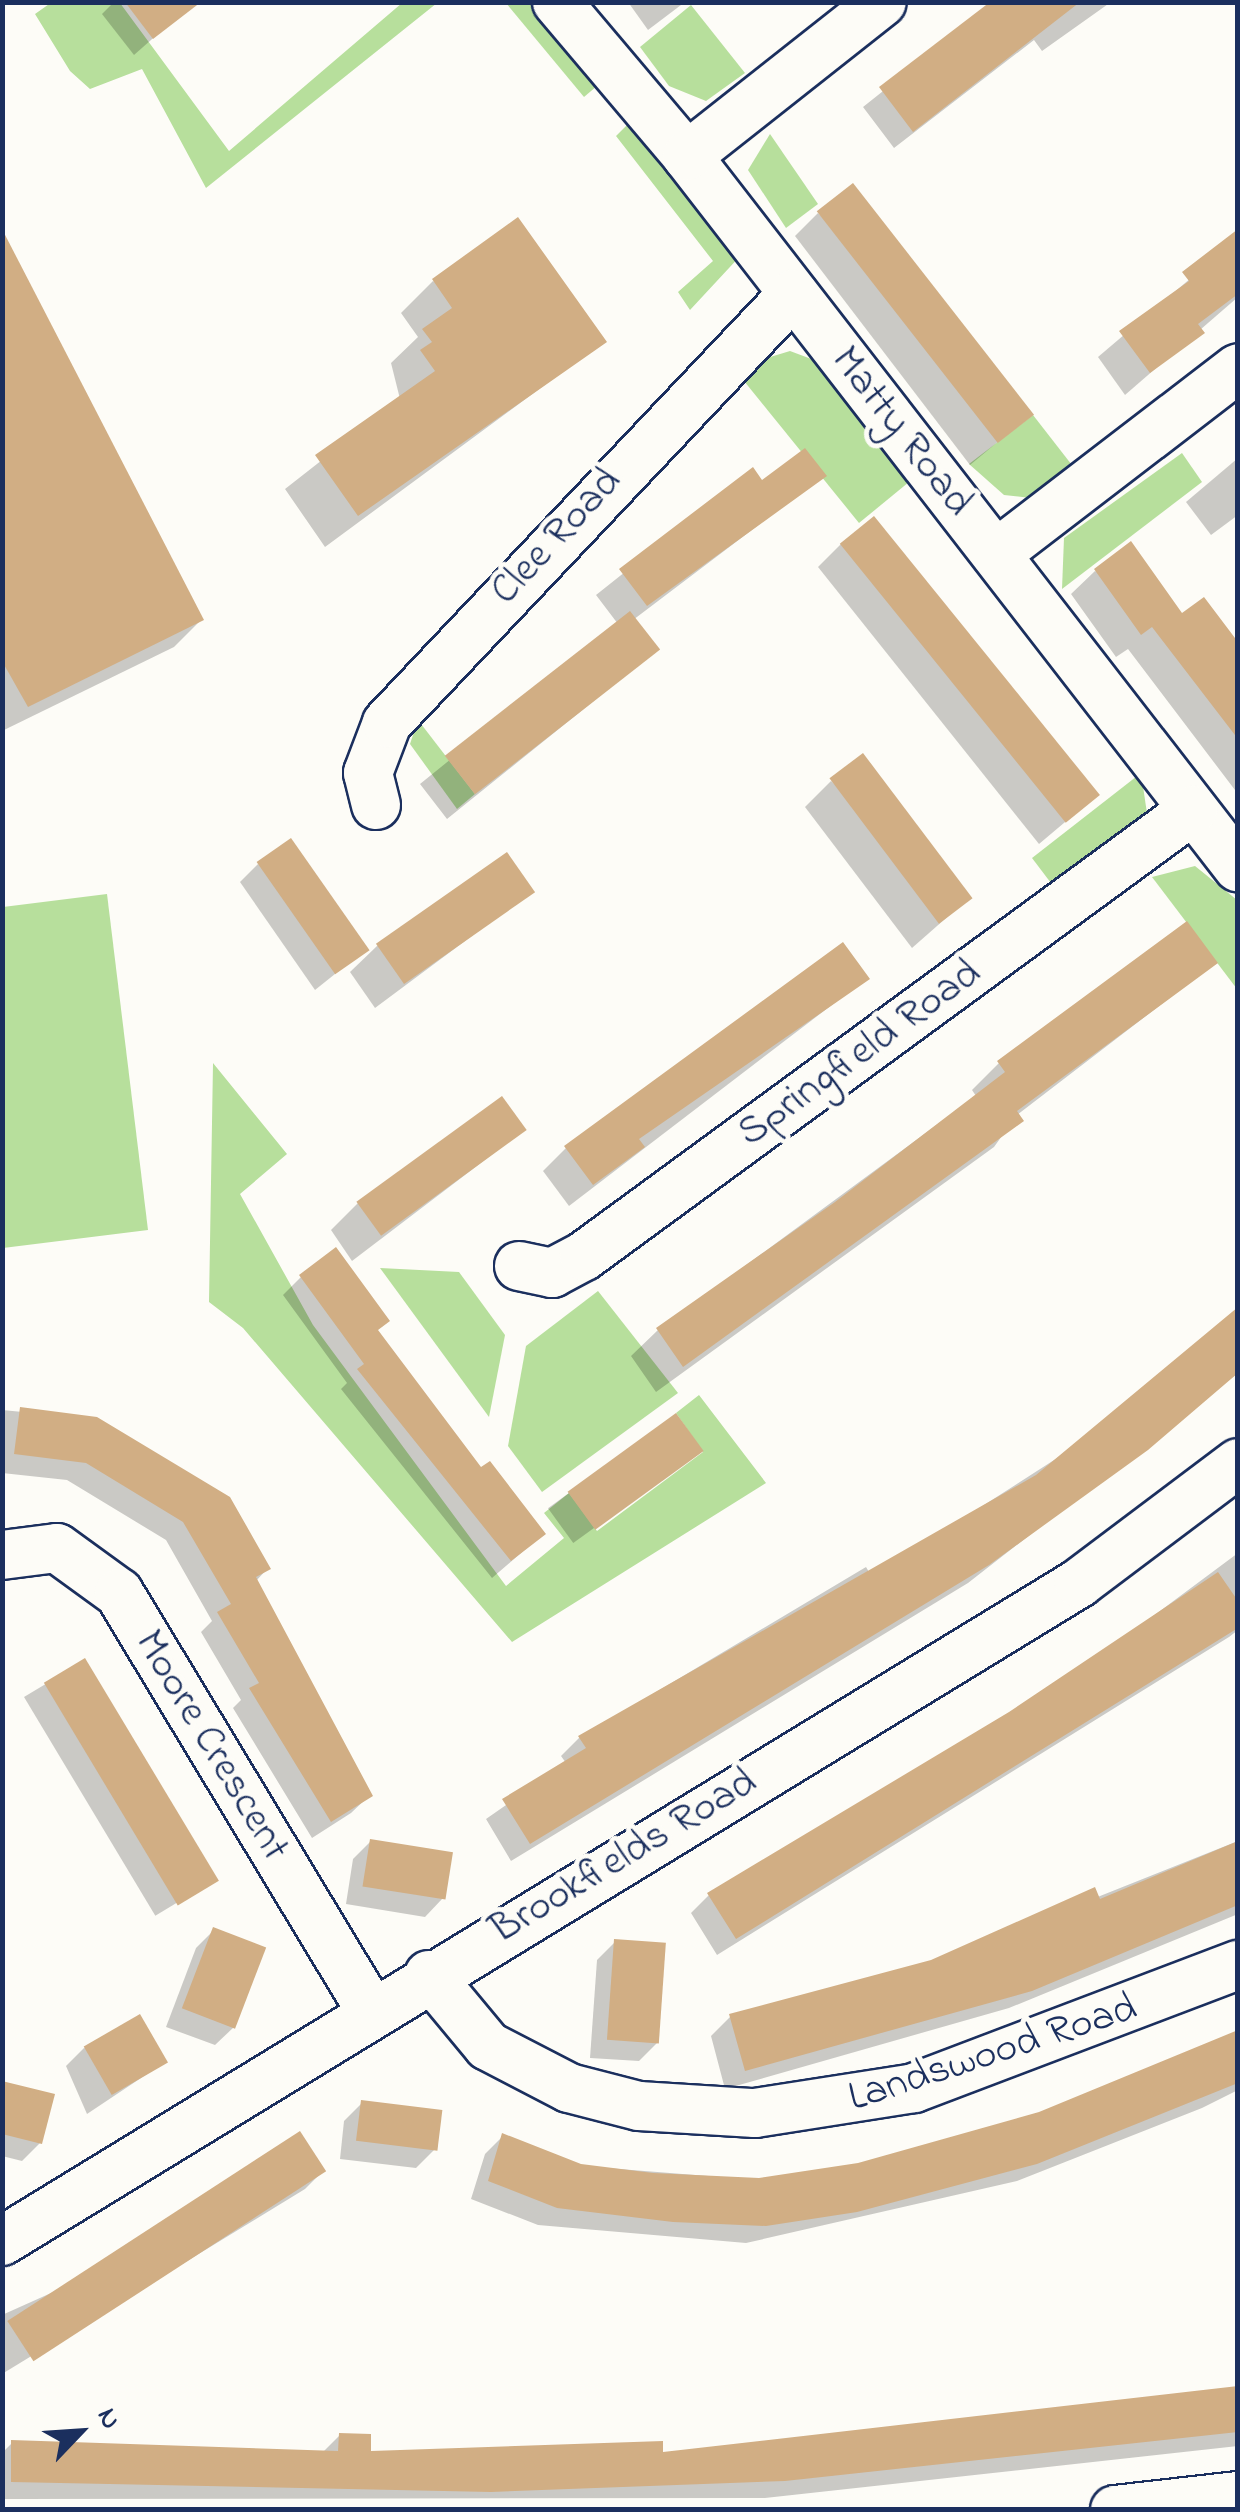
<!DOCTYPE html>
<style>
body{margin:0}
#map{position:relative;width:1240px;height:2512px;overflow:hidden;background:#fdfcf7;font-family:"Indie Flower",sans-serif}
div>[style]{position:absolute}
.green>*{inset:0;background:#b7df9c}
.shadow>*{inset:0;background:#0003;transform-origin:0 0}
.building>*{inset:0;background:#d1ae84;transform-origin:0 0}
.roads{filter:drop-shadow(2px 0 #1b2f5e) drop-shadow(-2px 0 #1b2f5e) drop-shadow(0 2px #1b2f5e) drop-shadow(0 -2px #1b2f5e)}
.minor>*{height:48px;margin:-24px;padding:0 24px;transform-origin:24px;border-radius:24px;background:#fdfcf7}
span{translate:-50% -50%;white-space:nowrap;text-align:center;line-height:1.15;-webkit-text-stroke:10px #fdfcf7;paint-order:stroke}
.street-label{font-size:42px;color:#1b2f5e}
.frame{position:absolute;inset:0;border:5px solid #1b2f5e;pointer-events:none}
.north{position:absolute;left:30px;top:2382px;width:100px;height:100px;-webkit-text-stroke:8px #fdfcf7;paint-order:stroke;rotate:65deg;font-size:28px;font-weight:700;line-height:40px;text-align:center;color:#1b2f5e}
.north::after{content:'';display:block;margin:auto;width:35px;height:45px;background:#1b2f5e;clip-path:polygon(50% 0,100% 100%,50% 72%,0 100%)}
</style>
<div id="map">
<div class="green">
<div style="clip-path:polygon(52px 2px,120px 3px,229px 151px,402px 3px,437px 3px,206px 188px,142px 69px,90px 89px,70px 71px,35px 14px)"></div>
<div style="clip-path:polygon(506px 3px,537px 3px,604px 80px,584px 97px)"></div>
<div style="clip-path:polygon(691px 5px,745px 73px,706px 101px,669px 86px,640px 47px)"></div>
<div style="clip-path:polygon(631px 121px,742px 254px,690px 310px,678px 292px,713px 261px,616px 136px)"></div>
<div style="clip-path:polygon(770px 134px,818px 204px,786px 228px,748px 170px)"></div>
<div style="clip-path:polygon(790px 351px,814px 360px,909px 482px,859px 523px,744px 381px,760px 360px)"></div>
<div style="clip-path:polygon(1033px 415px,1075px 469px,1031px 498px,1004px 495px,969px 464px)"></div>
<div style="clip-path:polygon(1182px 453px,1202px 482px,1062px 589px,1064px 538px)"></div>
<div style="clip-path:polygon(418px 720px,475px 794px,457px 809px,410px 744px)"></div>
<div style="clip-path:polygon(1141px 773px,1148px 820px,1057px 891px,1032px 858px)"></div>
<div style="clip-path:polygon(1195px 866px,1237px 900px,1237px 989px,1152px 877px)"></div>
<div style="clip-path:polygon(107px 894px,148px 1230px,3px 1248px,3px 907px)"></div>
<div style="clip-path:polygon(213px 1063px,287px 1154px,240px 1194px,313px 1325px,506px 1586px,564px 1538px,544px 1513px,569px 1493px,597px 1531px,703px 1452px,676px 1413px,699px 1395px,766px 1483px,512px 1642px,243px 1328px,209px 1302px)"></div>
<div style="clip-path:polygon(380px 1268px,459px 1272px,505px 1335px,489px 1417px)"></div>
<div style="clip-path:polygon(598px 1291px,678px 1393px,542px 1492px,508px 1446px,526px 1346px)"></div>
</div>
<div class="shadow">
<div style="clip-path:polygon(114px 2px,194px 2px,134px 55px,102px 14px)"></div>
<div style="clip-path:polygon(628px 2px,685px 2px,648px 30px)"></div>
<div style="clip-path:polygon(995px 2px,1111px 2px,1042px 51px,1034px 40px,894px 148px,863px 107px)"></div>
<div style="clip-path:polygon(818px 213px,1030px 415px,970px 465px,795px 236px)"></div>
<div style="clip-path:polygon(1238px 238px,1238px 297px,1125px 395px,1098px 357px)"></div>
<div style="clip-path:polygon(2px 272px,201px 620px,174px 647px,2px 731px)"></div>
<div style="clip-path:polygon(433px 281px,603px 342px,325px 547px,285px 489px,400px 399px,391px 363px,418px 337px,401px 313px)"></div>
<div style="clip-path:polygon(1238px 458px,1238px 515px,1211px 535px,1186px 502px)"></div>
<div style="clip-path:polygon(752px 471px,761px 483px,823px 476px,633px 620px,657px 650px,447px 819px,420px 784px,618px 624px,596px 595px)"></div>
<div style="clip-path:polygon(841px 544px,1096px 796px,1039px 844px,818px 567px)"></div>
<div style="clip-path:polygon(1095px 571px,1238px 646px,1238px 794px,1128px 649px,1116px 657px,1071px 594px)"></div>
<div style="clip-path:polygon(831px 781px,970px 897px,912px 948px,805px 807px)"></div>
<div style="clip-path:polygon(258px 864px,365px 950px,315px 990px,240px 882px)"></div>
<div style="clip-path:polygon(532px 891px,375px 1008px,350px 972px,377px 946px)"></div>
<div style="clip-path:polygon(1215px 963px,1017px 1115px,994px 1147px,656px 1392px,631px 1356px,658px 1330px,976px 1096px,972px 1090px,999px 1063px)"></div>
<div style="clip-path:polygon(867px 978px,569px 1206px,543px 1171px,566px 1148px)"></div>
<div style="clip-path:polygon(524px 1130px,352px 1261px,331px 1230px,358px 1203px)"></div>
<div style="clip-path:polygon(301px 1277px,376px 1331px,480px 1471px,543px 1534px,492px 1578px,341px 1389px,347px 1383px,283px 1295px)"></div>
<div style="clip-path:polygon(1238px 1373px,968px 1583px,511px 1861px,486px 1819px,566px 1763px,561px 1756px,579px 1738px,866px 1567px,872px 1577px,1110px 1424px)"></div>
<div style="clip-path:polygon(2px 1410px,96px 1419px,268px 1568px,256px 1581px,370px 1795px,351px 1813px,312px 1838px,233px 1708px,241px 1700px,201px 1632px,212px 1621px,166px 1540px,67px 1480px,2px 1473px)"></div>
<div style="left:675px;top:1416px;width:43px;height:157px;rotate:54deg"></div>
<div style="clip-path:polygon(1238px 1553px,1238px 1630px,1229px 1637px,717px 1955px,691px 1913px,709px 1895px,1086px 1666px)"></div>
<div style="left:84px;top:1661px;width:255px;height:70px;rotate:59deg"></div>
<div style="clip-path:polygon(371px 1841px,443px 1898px,425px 1917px,346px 1904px,353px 1859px)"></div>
<div style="clip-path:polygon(1238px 1841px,1238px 1914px,1009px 2008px,725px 2089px,711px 2036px,731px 2016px,932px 1963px)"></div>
<div style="clip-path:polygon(214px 1930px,234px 2027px,215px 2045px,166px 2027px,196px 1948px)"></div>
<div style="clip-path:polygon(615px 1942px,657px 2043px,639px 2061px,590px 2058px,597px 1960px)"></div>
<div style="clip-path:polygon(1238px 2034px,1238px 2090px,1202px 2108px,1017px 2181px,746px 2243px,538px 2225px,471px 2199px,485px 2154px,503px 2136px,581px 2166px,759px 2180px,859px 2166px,1039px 2114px)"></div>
<div style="clip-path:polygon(84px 2048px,165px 2062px,87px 2114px,66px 2066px)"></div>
<div style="clip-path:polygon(2px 2084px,40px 2143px,22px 2161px,2px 2156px)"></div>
<div style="clip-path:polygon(362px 2103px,434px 2150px,416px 2168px,340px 2159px,344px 2121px)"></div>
<div style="clip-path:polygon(323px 2171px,305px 2189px,2px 2374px,2px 2315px)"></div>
<div style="clip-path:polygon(1238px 2394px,1238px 2446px,765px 2498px,2px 2499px,2px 2453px,12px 2443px,322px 2453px,340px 2435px,368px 2454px,661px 2455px)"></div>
</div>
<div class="building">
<div style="clip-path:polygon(125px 2px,201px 2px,153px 39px)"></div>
<div style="clip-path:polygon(990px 2px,1080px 2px,913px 132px,879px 87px)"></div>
<div style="left:853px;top:183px;width:294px;height:46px;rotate:52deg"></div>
<div style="clip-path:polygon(518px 217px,607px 342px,358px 516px,315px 455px,435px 371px,420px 350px,432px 342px,422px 329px,452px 308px,432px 279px)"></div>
<div style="clip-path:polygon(2px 229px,204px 620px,28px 707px,2px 661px)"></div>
<div style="clip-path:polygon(1238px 229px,1238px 294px,1198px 324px,1205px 333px,1150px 373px,1119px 331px,1189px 281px,1182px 272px)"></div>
<div style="clip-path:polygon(805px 448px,827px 476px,647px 606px,619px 569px,753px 467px,762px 480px)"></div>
<div style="left:874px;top:516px;width:359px;height:44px;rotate:51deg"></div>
<div style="clip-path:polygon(1131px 541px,1182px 613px,1204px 597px,1238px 642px,1238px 739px,1152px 627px,1141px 635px,1094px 569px)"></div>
<div style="left:630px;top:611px;width:49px;height:235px;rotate:52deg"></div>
<div style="left:863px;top:753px;width:182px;height:42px;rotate:53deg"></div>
<div style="left:291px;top:838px;width:137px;height:42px;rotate:55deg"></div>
<div style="left:507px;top:852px;width:49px;height:160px;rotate:55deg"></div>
<div style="clip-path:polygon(1187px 921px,1218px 963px,1017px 1111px,1024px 1121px,683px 1367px,656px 1328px,835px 1202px,1005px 1072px,997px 1061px)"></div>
<div style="clip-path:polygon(843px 942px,870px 979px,639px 1139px,645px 1147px,593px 1185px,564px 1146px)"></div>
<div style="left:502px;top:1096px;width:42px;height:180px;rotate:54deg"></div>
<div style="clip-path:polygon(336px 1247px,390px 1321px,378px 1330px,481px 1467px,490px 1461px,546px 1534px,511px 1561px,357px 1369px,364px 1364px,299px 1275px)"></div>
<div style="clip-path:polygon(1238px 1307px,1238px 1373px,1148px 1450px,989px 1565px,530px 1844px,502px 1799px,586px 1748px,578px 1736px,1036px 1475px)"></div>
<div style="clip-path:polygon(20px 1407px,97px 1417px,230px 1497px,271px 1569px,256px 1577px,373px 1796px,331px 1822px,249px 1688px,259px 1683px,217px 1612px,231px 1604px,183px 1522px,86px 1463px,14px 1454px)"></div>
<div style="left:676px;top:1413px;width:47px;height:134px;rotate:54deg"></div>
<div style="clip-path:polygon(1218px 1572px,1238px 1601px,1238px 1628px,736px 1939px,707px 1893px,1009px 1712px)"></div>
<div style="left:85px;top:1658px;width:260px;height:48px;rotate:59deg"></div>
<div style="left:370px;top:1839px;width:84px;height:48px;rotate:9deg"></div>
<div style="clip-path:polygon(1238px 1841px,1238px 1905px,1032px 1991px,745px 2071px,729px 2014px,931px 1960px,1095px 1887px,1100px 1899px)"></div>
<div style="left:213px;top:1927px;width:57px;height:87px;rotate:21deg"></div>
<div style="left:614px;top:1939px;width:52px;height:101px;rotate:4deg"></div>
<div style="left:140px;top:2014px;width:56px;height:65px;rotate:60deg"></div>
<div style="clip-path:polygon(1238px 2030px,1238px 2083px,1037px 2164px,857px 2212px,766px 2226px,673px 2222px,557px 2208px,488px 2181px,502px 2133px,581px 2164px,653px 2173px,759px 2178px,858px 2163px,1039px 2112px)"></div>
<div style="clip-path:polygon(2px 2081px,55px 2094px,42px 2144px,2px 2134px)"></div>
<div style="left:361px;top:2100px;width:82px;height:41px;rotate:7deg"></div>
<div style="left:300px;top:2131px;width:48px;height:349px;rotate:57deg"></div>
<div style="clip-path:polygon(1238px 2386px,1238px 2432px,785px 2481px,491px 2492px,11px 2482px,11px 2440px,338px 2451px,339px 2433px,371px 2434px,371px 2451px,663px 2441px,663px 2452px)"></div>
</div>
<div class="roads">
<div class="minor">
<div style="left:557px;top:2px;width:202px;rotate:49.8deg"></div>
<div style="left:687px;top:156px;width:900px;rotate:52.23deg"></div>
<div style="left:687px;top:156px;width:248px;rotate:-38.3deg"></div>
<div style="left:996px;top:554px;width:305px;rotate:-37.5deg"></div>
<div style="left:376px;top:805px;width:33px;rotate:-104deg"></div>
<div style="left:368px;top:773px;width:53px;rotate:-69.2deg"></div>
<div style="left:387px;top:723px;width:591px;rotate:-46.58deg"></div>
<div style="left:519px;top:1266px;width:34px;rotate:12deg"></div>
<div style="left:552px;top:1273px;width:36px;rotate:-28deg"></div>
<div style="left:584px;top:1256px;width:755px;rotate:-36.22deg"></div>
<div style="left:2px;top:1555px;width:55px;rotate:-7.3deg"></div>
<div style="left:57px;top:1548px;width:77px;rotate:36deg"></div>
<div style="left:119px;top:1593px;width:489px;rotate:58.9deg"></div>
<div style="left:429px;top:1975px;width:92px;rotate:50.3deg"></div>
<div style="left:488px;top:2046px;width:91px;rotate:27.4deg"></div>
<div style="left:569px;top:2088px;width:72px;rotate:14.4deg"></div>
<div style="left:639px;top:2106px;width:116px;rotate:3.5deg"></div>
<div style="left:755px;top:2113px;width:161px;rotate:-8.9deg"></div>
<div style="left:914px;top:2088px;width:347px;rotate:-20.8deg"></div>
<div style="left:2px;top:2241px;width:1262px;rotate:-31.42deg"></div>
<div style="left:1079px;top:1583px;width:199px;rotate:-37deg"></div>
<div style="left:1115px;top:2510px;width:124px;rotate:-6.5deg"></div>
</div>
</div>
<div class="street-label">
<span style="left:901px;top:432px;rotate:52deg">Matty Road</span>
<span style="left:557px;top:537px;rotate:-47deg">Clee Road</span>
<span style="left:860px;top:1054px;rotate:-36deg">Springfield Road</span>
<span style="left:211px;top:1746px;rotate:59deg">Moore Crescent</span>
<span style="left:624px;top:1857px;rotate:-31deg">Brookfields Road</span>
<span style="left:993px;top:2054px;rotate:-18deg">Landswood Road</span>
</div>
<div class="frame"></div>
<div class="north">N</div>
</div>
